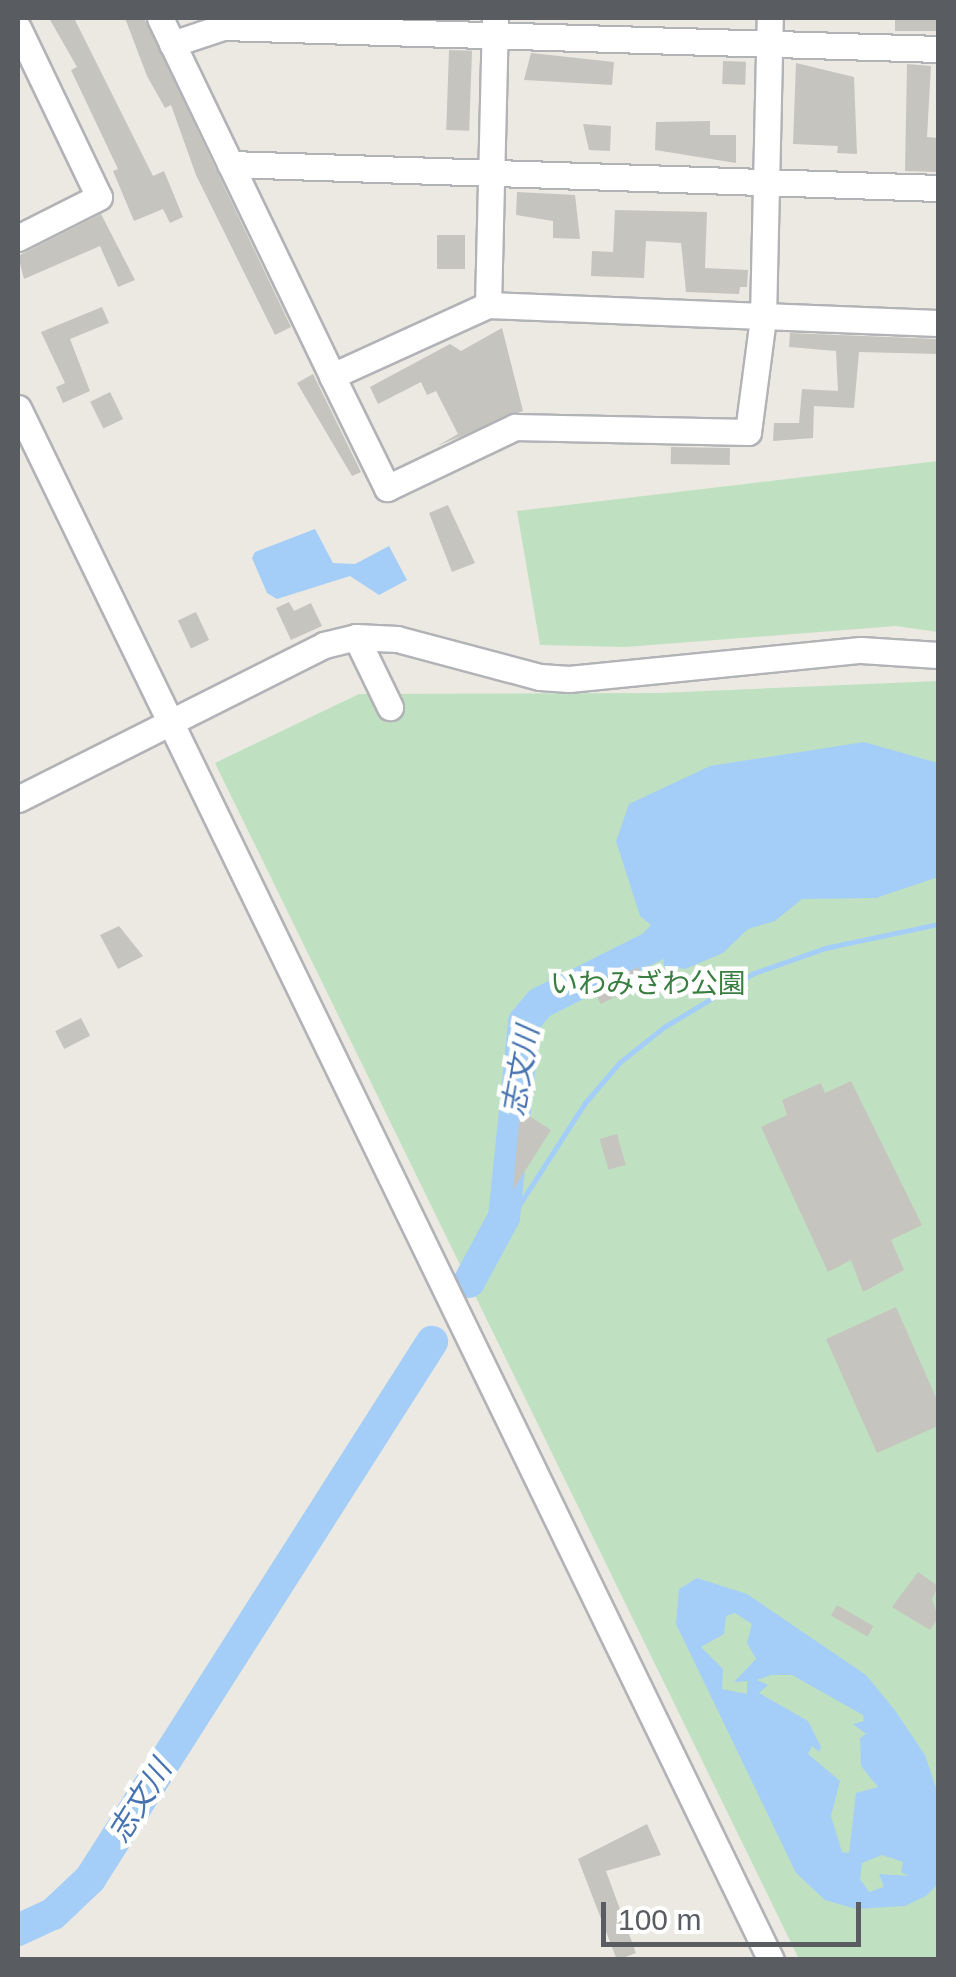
<!DOCTYPE html>
<meta charset="utf-8">
<style>
body{margin:0}
#map{position:relative;width:956px;height:1977px;overflow:hidden;background:#ebe9e1;font-family:Arial,"Noto Sans JP",sans-serif}
div>[style]{position:absolute}
.green>*{inset:0;background:#bfe1c1}
.water>*{inset:0;background:#a4cef8}
.stream>*{height:5px;margin:-2.5px;padding:0 2.5px;transform-origin:2.5px;border-radius:2.5px;background:#a4cef8}
.river>*{height:32px;margin:-16px;padding:0 16px;transform-origin:16px;border-radius:16px;background:#a4cef8}
.building>*{inset:0;background:#c6c4be;transform-origin:0 0}
.roads{filter:drop-shadow(2px 0 #b1b3b7) drop-shadow(-2px 0 #b1b3b7) drop-shadow(0 2px #b1b3b7) drop-shadow(0 -2px #b1b3b7)}
.minor>*{height:25px;margin:-12.5px;padding:0 12.5px;transform-origin:12.5px;border-radius:12.5px;background:#fff}
span{translate:-50% -50%;white-space:nowrap;text-align:center;line-height:1.15;-webkit-text-stroke:9px #fff;paint-order:stroke}
.park-label{font-size:28px;color:#3a7e42}
.water-label{font-size:30px;color:#4774b0;font-style:italic}
.frame{position:absolute;inset:0;border:20px solid #595c60;pointer-events:none}
.scale{position:absolute;left:601px;top:1902px;width:260px;height:45px;box-sizing:border-box;border:5px solid #595c60;border-top:0;padding-left:12px;font-size:30px;line-height:35px;white-space:nowrap;color:#595c60;-webkit-text-stroke:8px #fff;paint-order:stroke}
</style>
<div id="map">
<div class="green">
<div style="clip-path:polygon(938px 461px,938px 632px,896px 626px,625px 647px,540px 645px,517px 511px)"></div>
<div style="clip-path:polygon(938px 681px,938px 1959px,799px 1959px,215px 763px,359px 694px,659px 693px)"></div>
</div>
<div class="water">
<div style="clip-path:polygon(315px 529px,333px 563px,355px 564px,389px 546px,407px 580px,379px 595px,350px 576px,277px 599px,267px 593px,252px 558px,255px 552px)"></div>
<div style="clip-path:polygon(864px 742px,938px 763px,938px 877px,876px 898px,802px 899px,775px 921px,748px 929px,723px 953px,685px 969px,664px 966px,663px 955px,654px 957px,655px 928px,640px 916px,616px 841px,629px 804px,710px 766px)"></div>
<div style="clip-path:polygon(evenodd,697px 1578px,747px 1594px,866px 1675px,894px 1709px,925px 1755px,938px 1794px,938px 1884px,926px 1896px,905px 1906px,856px 1909px,825px 1900px,796px 1873px,676px 1624px,679px 1589px,697px 1578px,735px 1613px,752px 1624px,747px 1643px,756px 1659px,734px 1682px,747px 1681px,747px 1694px,722px 1689px,723px 1669px,701px 1647px,724px 1634px,726px 1616px,735px 1613px,697px 1578px,771px 1675px,792px 1675px,863px 1715px,864px 1721px,853px 1724px,866px 1734px,860px 1738px,861px 1766px,878px 1787px,856px 1793px,849px 1853px,842px 1852px,831px 1816px,840px 1781px,808px 1754px,812px 1746px,819px 1752px,821px 1747px,808px 1721px,759px 1693px,768px 1685px,757px 1680px,771px 1675px,697px 1578px,882px 1855px,903px 1862px,901px 1872px,909px 1876px,879px 1874px,884px 1887px,869px 1892px,860px 1879px,862px 1863px,882px 1855px)"></div>
</div>
<div class="stream">
<div style="left:501px;top:1233px;width:153px;rotate:-57.2deg"></div>
<div style="left:584px;top:1104px;width:55px;rotate:-49.4deg"></div>
<div style="left:620px;top:1062px;width:56px;rotate:-38.5deg"></div>
<div style="left:664px;top:1027px;width:105px;rotate:-31deg"></div>
<div style="left:754px;top:973px;width:75px;rotate:-19.4deg"></div>
<div style="left:825px;top:948px;width:116px;rotate:-12deg"></div>
</div>
<div class="river">
<div style="left:469px;top:1282px;width:74px;rotate:-61.7deg"></div>
<div style="left:504px;top:1217px;width:196px;rotate:-84.1deg"></div>
<div style="left:524px;top:1022px;width:25px;rotate:-50deg"></div>
<div style="left:540px;top:1003px;width:125px;rotate:-26.6deg"></div>
<div style="left:652px;top:947px;width:40px;rotate:-46deg"></div>
<div style="left:18px;top:1930px;width:38px;rotate:-25deg"></div>
<div style="left:53px;top:1914px;width:51px;rotate:-43.4deg"></div>
<div style="left:90px;top:1879px;width:637px;rotate:-57.51deg"></div>
</div>
<div class="building">
<div style="clip-path:polygon(49px 18px,74px 18px,153px 176px,164px 171px,183px 217px,170px 223px,163px 209px,134px 221px,113px 171px,118px 169px,71px 70px,77px 67px)"></div>
<div style="clip-path:polygon(125px 18px,144px 18px,291px 327px,275px 335px,196px 175px,171px 105px,165px 108px,147px 76px)"></div>
<div style="left:895px;top:18px;width:43px;height:13px"></div>
<div style="left:449px;top:50px;width:23px;height:80px;rotate:2deg"></div>
<div style="clip-path:polygon(531px 53px,614px 62px,612px 85px,524px 80px)"></div>
<div style="left:723px;top:61px;width:23px;height:23px;rotate:2deg"></div>
<div style="clip-path:polygon(796px 63px,854px 77px,857px 154px,837px 153px,838px 146px,793px 144px)"></div>
<div style="clip-path:polygon(907px 64px,931px 66px,927px 137px,938px 138px,938px 172px,905px 171px)"></div>
<div style="clip-path:polygon(710px 121px,710px 135px,736px 135px,736px 163px,655px 150px,656px 122px)"></div>
<div style="clip-path:polygon(583px 124px,611px 126px,610px 151px,589px 150px)"></div>
<div style="clip-path:polygon(517px 192px,575px 195px,580px 239px,553px 238px,553px 221px,516px 215px)"></div>
<div style="clip-path:polygon(615px 210px,707px 212px,705px 268px,748px 270px,747px 287px,740px 287px,739px 294px,686px 292px,681px 243px,646px 241px,644px 278px,591px 276px,592px 251px,613px 252px)"></div>
<div style="clip-path:polygon(101px 214px,135px 280px,118px 287px,100px 246px,24px 279px,18px 256px)"></div>
<div style="left:437px;top:235px;width:28px;height:34px"></div>
<div style="clip-path:polygon(102px 307px,109px 323px,70px 339px,90px 391px,63px 403px,56px 387px,65px 383px,41px 332px)"></div>
<div style="clip-path:polygon(502px 328px,523px 411px,437px 446px,458px 434px,436px 391px,427px 395px,421px 382px,378px 404px,370px 387px,450px 344px,461px 351px)"></div>
<div style="clip-path:polygon(790px 333px,938px 339px,938px 354px,859px 352px,854px 408px,814px 406px,813px 438px,773px 441px,774px 423px,799px 423px,802px 389px,838px 391px,836px 351px,789px 347px)"></div>
<div style="clip-path:polygon(313px 374px,361px 472px,352px 476px,297px 383px)"></div>
<div style="left:110px;top:392px;width:30px;height:22px;rotate:64deg"></div>
<div style="left:671px;top:447px;width:59px;height:17px;rotate:1deg"></div>
<div style="clip-path:polygon(448px 505px,475px 563px,452px 572px,429px 513px)"></div>
<div style="clip-path:polygon(289px 602px,294px 611px,311px 603px,322px 626px,291px 640px,276px 608px)"></div>
<div style="left:196px;top:612px;width:31px;height:20px;rotate:65deg"></div>
<div style="clip-path:polygon(119px 926px,143px 956px,118px 969px,100px 935px)"></div>
<div style="left:638px;top:967px;width:16px;height:50px;rotate:63deg"></div>
<div style="left:81px;top:1018px;width:20px;height:29px;rotate:63deg"></div>
<div style="clip-path:polygon(851px 1081px,922px 1225px,891px 1240px,904px 1270px,863px 1292px,851px 1260px,828px 1272px,761px 1127px,787px 1115px,782px 1100px,821px 1083px,825px 1093px)"></div>
<div style="clip-path:polygon(520px 1110px,551px 1130px,513px 1190px)"></div>
<div style="left:617px;top:1134px;width:32px;height:18px;rotate:74deg"></div>
<div style="clip-path:polygon(896px 1307px,938px 1402px,938px 1426px,877px 1453px,826px 1339px)"></div>
<div style="clip-path:polygon(918px 1572px,938px 1586px,932px 1599px,938px 1618px,930px 1630px,892px 1607px)"></div>
<div style="left:837px;top:1605px;width:42px;height:12px;rotate:30deg"></div>
<div style="clip-path:polygon(647px 1824px,661px 1855px,606px 1871px,636px 1953px,617px 1960px,578px 1859px)"></div>
</div>
<div class="roads">
<div class="minor">
<div style="left:160px;top:18px;width:397px;rotate:64.3deg"></div>
<div style="left:332px;top:376px;width:171px;rotate:-24.5deg"></div>
<div style="left:488px;top:305px;width:450px;rotate:2.3deg"></div>
<div style="left:18px;top:28px;width:187px;rotate:64.4deg"></div>
<div style="left:99px;top:197px;width:91px;rotate:153.2deg"></div>
<div style="left:172px;top:44px;width:54px;rotate:-18.4deg"></div>
<div style="left:223px;top:27px;width:715px;rotate:1.76deg"></div>
<div style="left:230px;top:164px;width:708px;rotate:1.94deg"></div>
<div style="left:488px;top:305px;width:287px;rotate:-88.6deg"></div>
<div style="left:332px;top:376px;width:125px;rotate:63.8deg"></div>
<div style="left:387px;top:488px;width:142px;rotate:-25.5deg"></div>
<div style="left:515px;top:427px;width:233px;rotate:1.2deg"></div>
<div style="left:748px;top:432px;width:115px;rotate:-82.5deg"></div>
<div style="left:763px;top:318px;width:300px;rotate:-88.7deg"></div>
<div style="left:18px;top:408px;width:1725px;rotate:64.12deg"></div>
<div style="left:356px;top:637px;width:78px;rotate:64.1deg"></div>
<div style="left:18px;top:799px;width:343px;rotate:-26.7deg"></div>
<div style="left:324px;top:645px;width:33px;rotate:-14deg"></div>
<div style="left:356px;top:637px;width:41px;rotate:2.8deg"></div>
<div style="left:397px;top:639px;width:148px;rotate:14.9deg"></div>
<div style="left:540px;top:677px;width:29px;rotate:4deg"></div>
<div style="left:569px;top:679px;width:293px;rotate:-5.7deg"></div>
<div style="left:861px;top:650px;width:77px;rotate:3.7deg"></div>
</div>
</div>
<div class="park-label">
<span style="left:648px;top:984px">いわみざわ公園</span>
</div>
<div class="water-label">
<span style="left:521px;top:1071px;rotate:-80deg">志文川</span>
<span style="left:140px;top:1801px;rotate:-58deg">志文川</span>
</div>
<div class="frame"></div>
<div class="scale">100 m</div>
</div>
